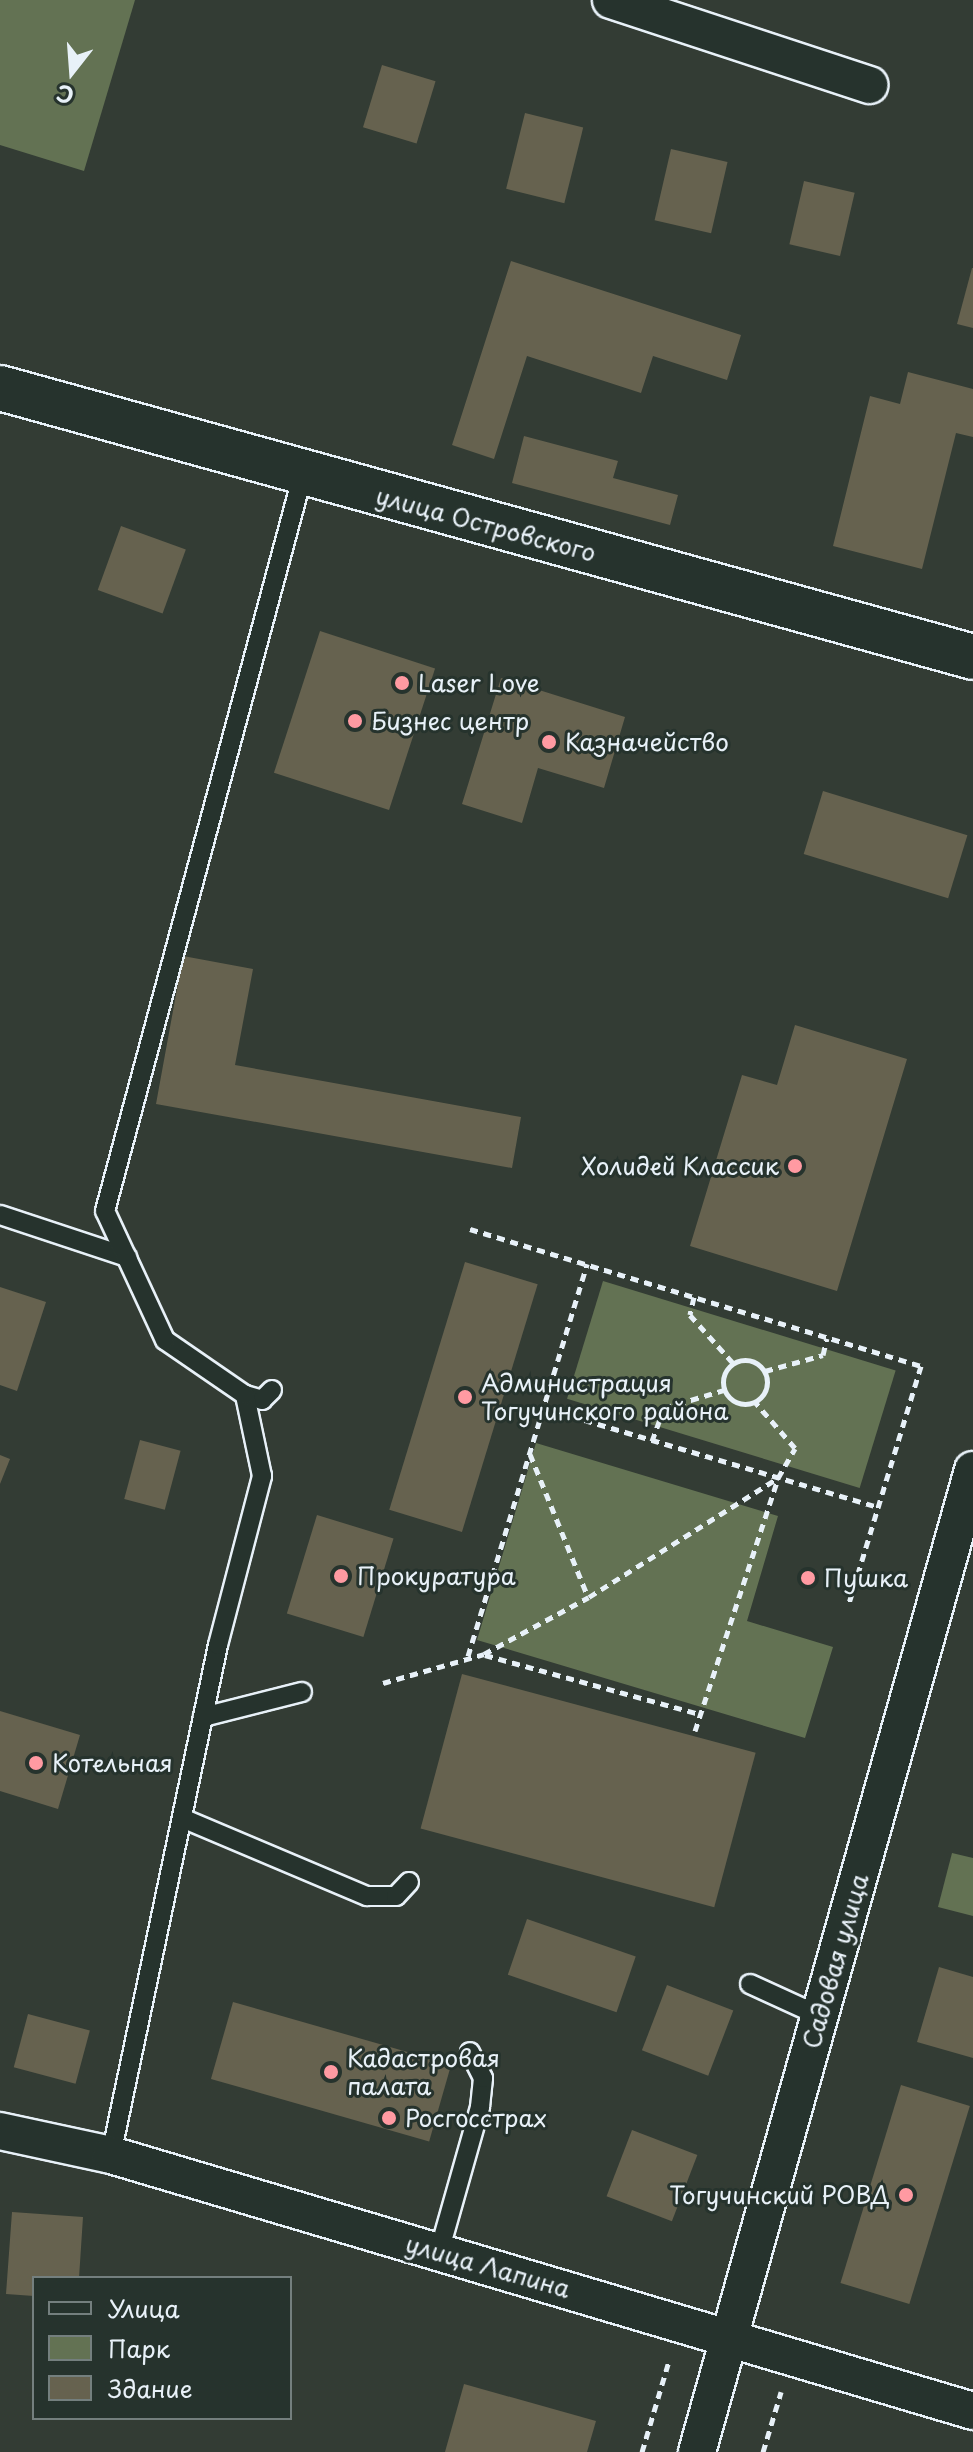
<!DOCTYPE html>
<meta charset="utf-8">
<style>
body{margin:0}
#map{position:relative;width:973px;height:2452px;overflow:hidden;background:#333c34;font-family:"Playpen Sans",sans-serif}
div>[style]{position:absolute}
.green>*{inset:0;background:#637253;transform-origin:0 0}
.building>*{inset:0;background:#66624f;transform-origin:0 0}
.path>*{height:5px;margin-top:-2.5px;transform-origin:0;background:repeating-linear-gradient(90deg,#e8f1f8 0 8px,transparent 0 14px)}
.path>.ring{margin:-2.5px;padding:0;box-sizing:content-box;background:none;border:5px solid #e8f1f8;border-radius:50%}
.roads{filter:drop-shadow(2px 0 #e8f1f8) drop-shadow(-2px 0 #e8f1f8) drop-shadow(0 2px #e8f1f8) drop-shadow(0 -2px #e8f1f8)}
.lane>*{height:18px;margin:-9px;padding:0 9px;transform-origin:9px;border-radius:9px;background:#26332d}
.street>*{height:36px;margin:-18px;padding:0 18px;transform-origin:18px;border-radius:18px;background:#26332d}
.secondary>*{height:44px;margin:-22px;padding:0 22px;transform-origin:22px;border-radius:22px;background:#26332d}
.dots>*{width:22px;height:22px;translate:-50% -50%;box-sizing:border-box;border:4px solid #26332d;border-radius:50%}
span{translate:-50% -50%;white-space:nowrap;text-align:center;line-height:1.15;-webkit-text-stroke:6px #26332d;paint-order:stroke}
.street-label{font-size:24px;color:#e8f1f8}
.poi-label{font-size:24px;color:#e8f1f8}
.left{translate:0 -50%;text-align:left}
.right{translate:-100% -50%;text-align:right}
.legend{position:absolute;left:32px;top:2276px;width:260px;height:144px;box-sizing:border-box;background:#26332d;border:2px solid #747f7e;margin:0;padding:10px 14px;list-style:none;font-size:24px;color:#e8f1f8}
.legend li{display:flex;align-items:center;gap:16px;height:40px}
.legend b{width:40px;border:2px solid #747f7e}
.north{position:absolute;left:32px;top:32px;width:80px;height:80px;-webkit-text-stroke:6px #26332d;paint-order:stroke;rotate:197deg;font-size:22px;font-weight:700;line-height:32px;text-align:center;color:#e8f1f8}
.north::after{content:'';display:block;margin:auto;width:28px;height:36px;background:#e8f1f8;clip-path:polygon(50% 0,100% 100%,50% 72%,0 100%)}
</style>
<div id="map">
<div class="green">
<div style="clip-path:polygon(0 0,135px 0,84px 171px,0 145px)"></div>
<div style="left:603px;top:1281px;width:306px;height:123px;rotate:17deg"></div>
<div style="clip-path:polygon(536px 1443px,778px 1516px,747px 1621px,833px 1647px,805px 1738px,477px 1640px)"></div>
<div style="clip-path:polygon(952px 1853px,973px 1858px,973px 1916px,938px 1907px)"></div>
</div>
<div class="building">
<div style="left:382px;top:65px;width:56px;height:65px;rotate:17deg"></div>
<div style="left:525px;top:113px;width:60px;height:78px;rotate:14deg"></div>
<div style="left:671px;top:149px;width:58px;height:73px;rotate:13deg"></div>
<div style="left:804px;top:181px;width:52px;height:65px;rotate:13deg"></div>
<div style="clip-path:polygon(511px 261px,741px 335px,727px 380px,653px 356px,641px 393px,527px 356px,494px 459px,452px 445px)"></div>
<div style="clip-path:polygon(972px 268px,973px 268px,973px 328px,957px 324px)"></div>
<div style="clip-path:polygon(908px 372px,973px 389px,973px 437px,956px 433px,922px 569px,833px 546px,870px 396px,900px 404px)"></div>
<div style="clip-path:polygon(524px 436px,618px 461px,613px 478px,678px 495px,670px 525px,512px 483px)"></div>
<div style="left:121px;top:526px;width:69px;height:68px;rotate:20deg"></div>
<div style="left:320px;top:631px;width:121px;height:149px;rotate:18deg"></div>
<div style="clip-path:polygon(501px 678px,625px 717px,604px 788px,538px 768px,522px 823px,462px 804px)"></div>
<div style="left:823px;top:791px;width:151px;height:66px;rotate:17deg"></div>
<div style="clip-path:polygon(183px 956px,253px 969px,235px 1065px,521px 1117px,512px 1168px,156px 1104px)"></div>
<div style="clip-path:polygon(795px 1025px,907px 1059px,837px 1291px,690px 1246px,742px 1075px,777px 1085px)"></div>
<div style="left:465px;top:1262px;width:76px;height:259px;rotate:17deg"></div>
<div style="clip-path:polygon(0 1287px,46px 1302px,17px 1391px,0 1385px)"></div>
<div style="left:140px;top:1440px;width:42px;height:61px;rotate:15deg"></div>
<div style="clip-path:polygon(0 1455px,10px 1459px,0 1484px)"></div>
<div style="left:317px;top:1515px;width:80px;height:103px;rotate:17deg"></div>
<div style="left:462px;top:1674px;width:304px;height:160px;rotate:15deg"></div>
<div style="clip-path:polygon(0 1711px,80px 1735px,58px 1809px,0 1791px)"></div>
<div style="left:527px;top:1919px;width:115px;height:59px;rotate:19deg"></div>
<div style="clip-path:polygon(939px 1967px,973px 1977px,973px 2058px,917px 2042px)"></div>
<div style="left:667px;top:1985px;width:71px;height:70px;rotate:21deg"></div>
<div style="left:233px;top:2002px;width:227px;height:80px;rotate:16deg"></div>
<div style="left:28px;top:2014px;width:64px;height:55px;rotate:15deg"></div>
<div style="left:901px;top:2085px;width:72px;height:207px;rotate:17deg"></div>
<div style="left:632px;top:2130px;width:70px;height:71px;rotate:21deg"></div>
<div style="clip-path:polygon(12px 2212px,83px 2217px,79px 2278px,34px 2278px,34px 2296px,6px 2294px)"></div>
<div style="clip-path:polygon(464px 2384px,596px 2421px,587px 2452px,445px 2452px)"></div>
</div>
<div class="path">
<div style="left:470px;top:1229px;width:471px;rotate:16.9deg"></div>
<div style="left:921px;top:1366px;width:251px;rotate:106.9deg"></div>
<div style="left:694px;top:1297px;width:18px;rotate:103deg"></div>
<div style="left:690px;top:1315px;width:64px;rotate:48.1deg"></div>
<div class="ring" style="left:723px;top:1360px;width:39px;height:39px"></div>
<div style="left:765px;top:1371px;width:60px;rotate:-15.4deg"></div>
<div style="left:823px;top:1355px;width:17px;rotate:-77deg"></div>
<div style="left:544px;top:1408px;width:348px;rotate:16.5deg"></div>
<div style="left:652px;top:1441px;width:35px;rotate:-70deg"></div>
<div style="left:664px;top:1408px;width:63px;rotate:-16.7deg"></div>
<div style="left:530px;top:1454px;width:154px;rotate:67.9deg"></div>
<div style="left:485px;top:1655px;width:222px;rotate:15.4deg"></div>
<div style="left:468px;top:1656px;width:410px;rotate:-73.1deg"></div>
<div style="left:383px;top:1683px;width:105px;rotate:-16deg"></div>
<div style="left:484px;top:1654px;width:119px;rotate:-28.5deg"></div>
<div style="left:589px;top:1597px;width:223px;rotate:-32.2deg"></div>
<div style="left:695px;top:1731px;width:266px;rotate:-71.8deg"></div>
<div style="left:778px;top:1478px;width:34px;rotate:-60deg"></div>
<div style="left:795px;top:1448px;width:61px;rotate:-131deg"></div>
<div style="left:642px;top:2452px;width:95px;rotate:-73.5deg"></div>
<div style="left:763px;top:2452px;width:63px;rotate:-73.3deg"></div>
</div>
<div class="roads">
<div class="lane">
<div style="left:0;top:1215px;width:134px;rotate:18.3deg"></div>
<div style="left:245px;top:1395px;width:18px;rotate:16deg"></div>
<div style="left:262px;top:1400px;width:14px;rotate:-45deg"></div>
<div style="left:203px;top:1717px;width:102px;rotate:-14.2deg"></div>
<div style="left:182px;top:1818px;width:201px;rotate:22.9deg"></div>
<div style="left:367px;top:1896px;width:29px"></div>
<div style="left:396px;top:1896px;width:19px;rotate:-47deg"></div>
<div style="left:750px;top:1984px;width:77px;rotate:24.6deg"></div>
<div style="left:111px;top:2155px;width:521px;rotate:-78.15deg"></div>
<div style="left:218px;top:1645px;width:175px;rotate:-75.4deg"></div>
<div style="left:262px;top:1476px;width:83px;rotate:-101.9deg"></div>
<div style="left:245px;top:1395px;width:97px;rotate:-145.5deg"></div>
<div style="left:165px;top:1340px;width:142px;rotate:-114.9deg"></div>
<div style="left:105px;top:1211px;width:763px;rotate:-74.96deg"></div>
<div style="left:439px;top:2252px;width:151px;rotate:-74.2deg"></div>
<div style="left:480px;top:2107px;width:29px;rotate:-84deg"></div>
<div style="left:483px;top:2078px;width:29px;rotate:-117deg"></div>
</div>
<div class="street">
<div style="left:611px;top:0;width:272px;rotate:18.2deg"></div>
<div style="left:0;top:2131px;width:114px;rotate:12.2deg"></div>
<div style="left:111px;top:2155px;width:899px;rotate:16.54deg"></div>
<div style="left:697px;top:2452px;width:1020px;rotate:-74.3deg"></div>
</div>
<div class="secondary">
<div style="left:0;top:388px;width:1009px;rotate:15.45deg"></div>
</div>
</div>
<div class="dots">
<div style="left:402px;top:683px;background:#ff9aa2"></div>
<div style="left:355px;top:721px;background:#ff9aa2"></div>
<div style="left:549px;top:742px;background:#ff9aa2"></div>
<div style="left:795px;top:1166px;background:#ff9aa2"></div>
<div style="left:465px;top:1397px;background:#ff9aa2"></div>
<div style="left:341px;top:1576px;background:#ff9aa2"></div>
<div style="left:808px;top:1578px;background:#ff9aa2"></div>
<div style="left:36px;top:1763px;background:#ff9aa2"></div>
<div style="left:331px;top:2072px;background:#ff9aa2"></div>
<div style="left:389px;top:2118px;background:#ff9aa2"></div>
<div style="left:906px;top:2195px;background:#ff9aa2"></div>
</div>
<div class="street-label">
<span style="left:486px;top:524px;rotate:15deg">улица Островского</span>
<span style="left:835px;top:1961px;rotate:-74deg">Садовая улица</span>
<span style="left:488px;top:2266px;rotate:16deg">улица Лапина</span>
</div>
<div class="poi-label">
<span class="left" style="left:418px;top:683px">Laser Love</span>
<span class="left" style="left:371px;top:721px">Бизнес центр</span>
<span class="left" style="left:565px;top:742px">Казначейство</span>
<span class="right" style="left:779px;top:1166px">Холидей Классик</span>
<span class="left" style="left:481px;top:1397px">Администрация<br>Тогучинского района</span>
<span class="left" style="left:357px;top:1576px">Прокуратура</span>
<span class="left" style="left:824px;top:1578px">Пушка</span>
<span class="left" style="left:52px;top:1763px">Котельная</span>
<span class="left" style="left:347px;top:2072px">Кадастровая<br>палата</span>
<span class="left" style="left:405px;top:2118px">Росгосстрах</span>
<span class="right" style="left:890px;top:2195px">Тогучинский РОВД</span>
</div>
<ul class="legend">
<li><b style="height:10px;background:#26332d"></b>Улица</li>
<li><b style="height:22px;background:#637253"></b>Парк</li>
<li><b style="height:22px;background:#66624f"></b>Здание</li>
</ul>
<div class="north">С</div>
</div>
